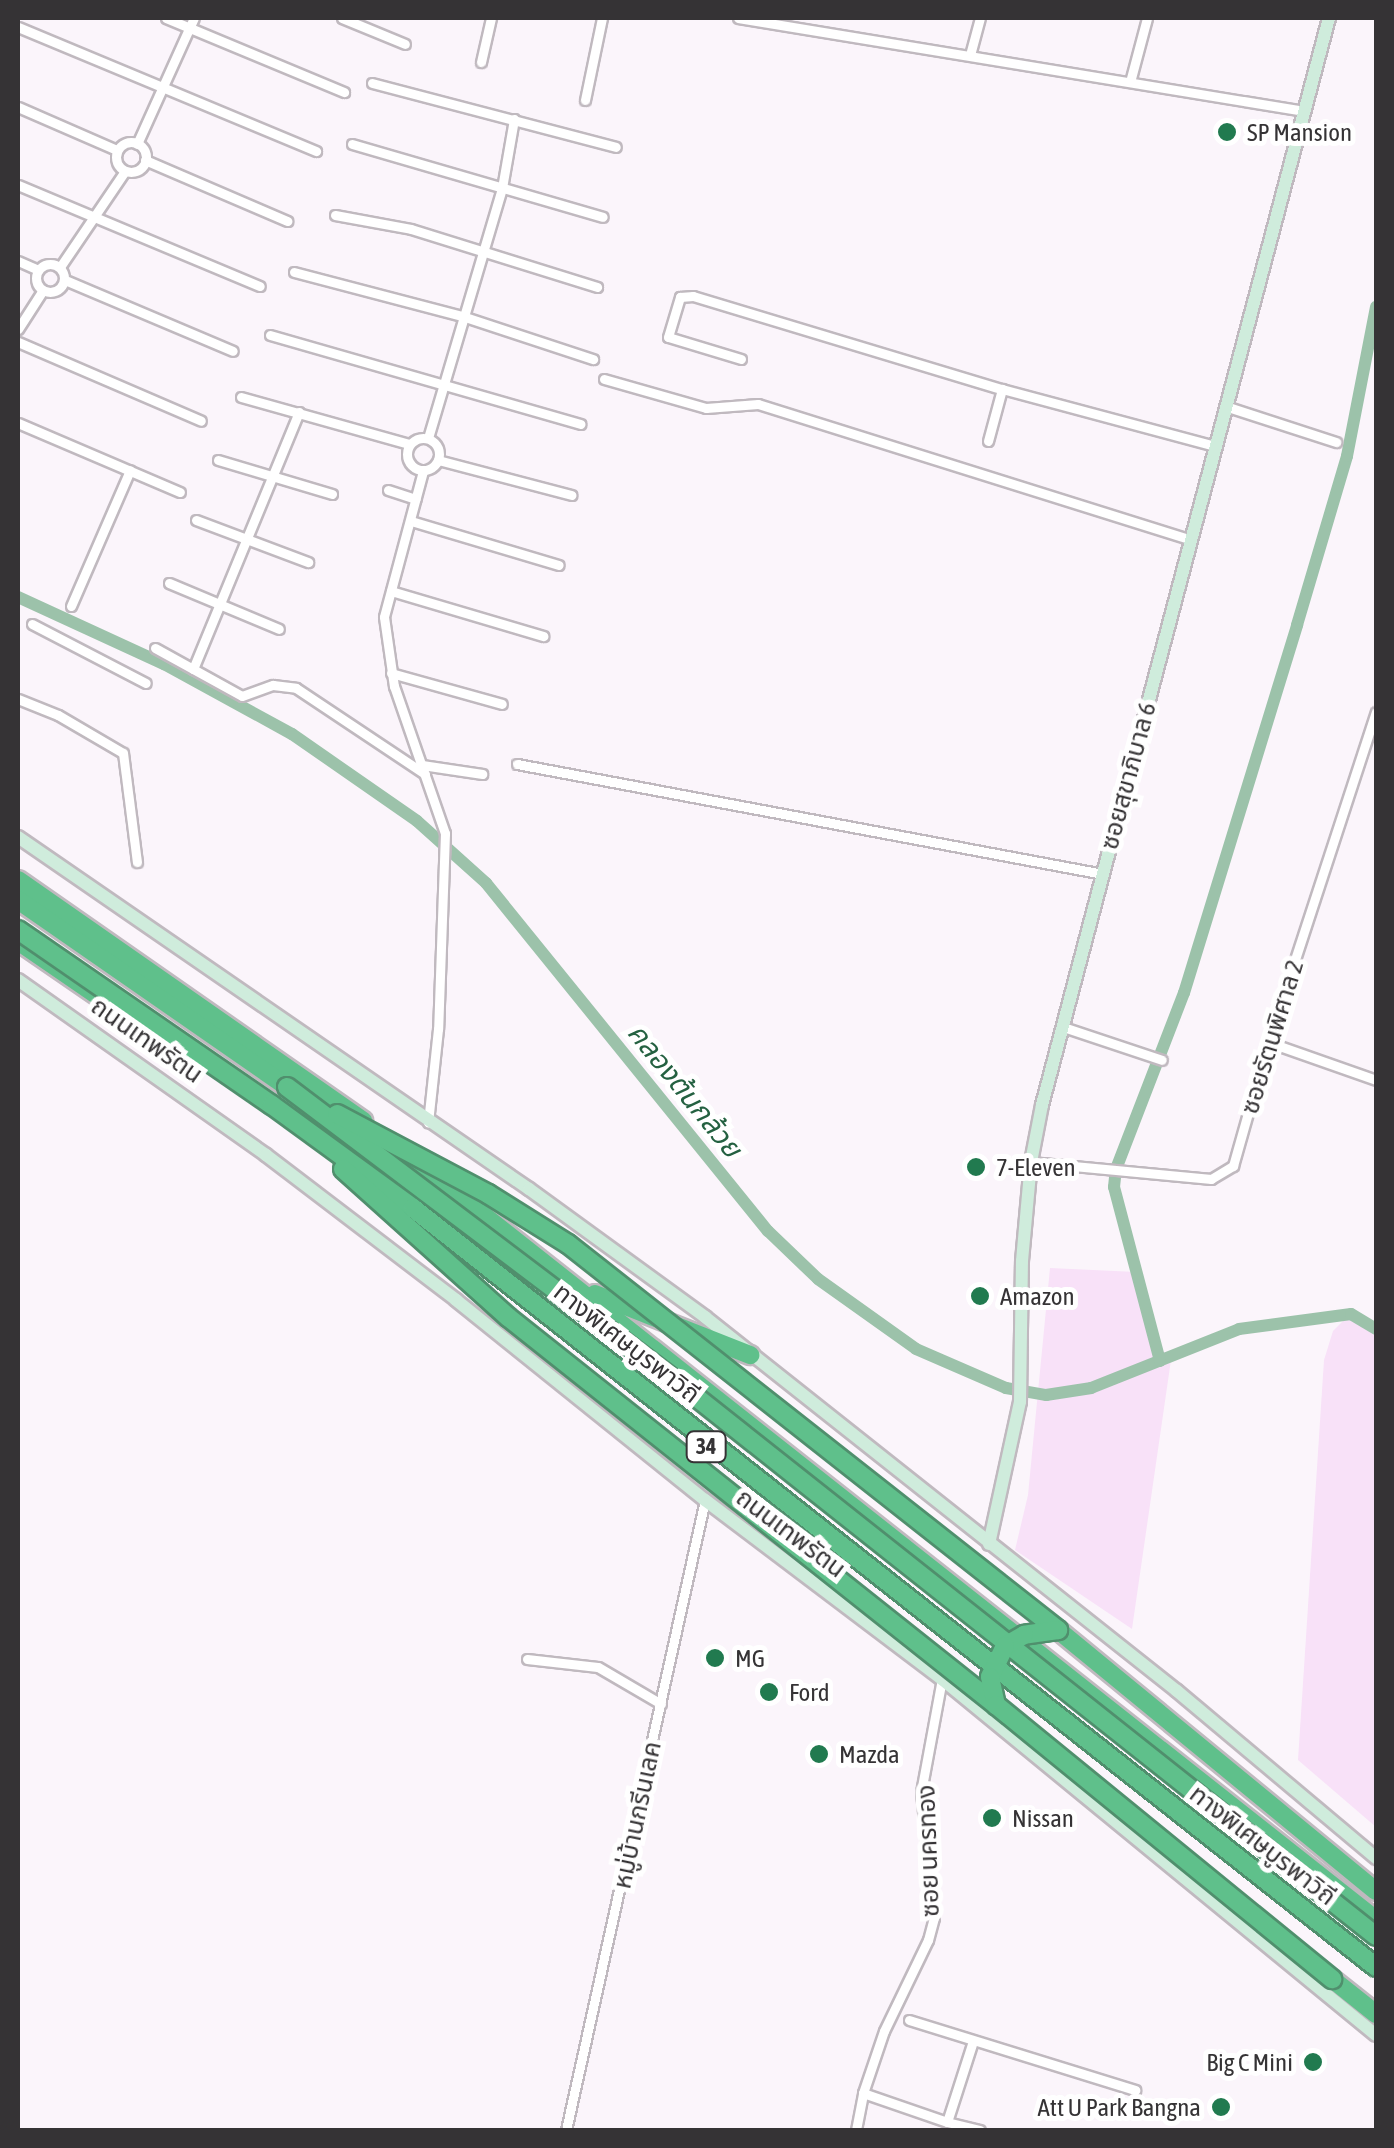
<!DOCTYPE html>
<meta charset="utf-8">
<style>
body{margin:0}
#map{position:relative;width:1394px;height:2148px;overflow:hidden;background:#fbf5fb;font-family:"Asap Condensed","Noto Sans Thai",sans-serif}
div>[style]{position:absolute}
.green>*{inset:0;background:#f8e1f8}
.canal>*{height:12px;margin:-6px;padding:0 6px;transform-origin:6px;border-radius:6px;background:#9cc2aa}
.roads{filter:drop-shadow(2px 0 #c0b9bf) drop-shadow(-2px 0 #c0b9bf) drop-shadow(0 2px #c0b9bf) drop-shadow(0 -2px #c0b9bf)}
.street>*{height:9px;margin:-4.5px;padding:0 4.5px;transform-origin:4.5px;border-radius:4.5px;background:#fff}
.street>.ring{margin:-4.5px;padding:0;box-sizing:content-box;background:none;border:9px solid #fff;border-radius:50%}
.secondary>*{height:12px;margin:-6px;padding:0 6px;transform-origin:6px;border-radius:6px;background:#cfecdc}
.highway>*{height:18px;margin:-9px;padding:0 9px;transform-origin:9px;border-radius:9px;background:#5fc08b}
.bridges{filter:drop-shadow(2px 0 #508f6d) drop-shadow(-2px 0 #508f6d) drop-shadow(0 2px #508f6d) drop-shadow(0 -2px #508f6d)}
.highway-bridge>*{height:18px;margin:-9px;padding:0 9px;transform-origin:9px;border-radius:9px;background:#5fc08b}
.dots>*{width:28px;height:28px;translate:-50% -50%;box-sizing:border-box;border:5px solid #fff;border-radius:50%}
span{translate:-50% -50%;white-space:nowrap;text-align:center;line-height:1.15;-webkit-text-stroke:10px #fff;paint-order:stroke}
.shield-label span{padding:2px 8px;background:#fff;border:2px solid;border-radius:8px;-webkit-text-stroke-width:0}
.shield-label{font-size:22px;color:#353335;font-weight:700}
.poi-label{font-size:25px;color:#353335}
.left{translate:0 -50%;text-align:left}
.right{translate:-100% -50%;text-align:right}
.street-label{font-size:25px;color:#353335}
.water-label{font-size:28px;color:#246141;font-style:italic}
.frame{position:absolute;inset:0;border:20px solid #353335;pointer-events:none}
</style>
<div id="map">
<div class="green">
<div style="clip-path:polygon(1050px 1268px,1136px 1272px,1159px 1351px,1172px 1353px,1132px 1629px,1015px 1550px,1028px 1495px)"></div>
<div style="clip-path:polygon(1346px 1318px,1371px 1322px,1376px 1328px,1376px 1827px,1298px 1760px,1324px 1360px,1333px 1331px)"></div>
</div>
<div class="canal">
<div style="left:18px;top:597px;width:161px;rotate:24.7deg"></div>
<div style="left:164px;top:664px;width:146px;rotate:28.7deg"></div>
<div style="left:292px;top:734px;width:152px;rotate:34.8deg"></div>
<div style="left:417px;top:821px;width:93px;rotate:41.9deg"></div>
<div style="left:486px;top:883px;width:448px;rotate:51deg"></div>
<div style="left:768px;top:1231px;width:69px;rotate:43.8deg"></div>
<div style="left:818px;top:1279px;width:120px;rotate:35.5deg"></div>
<div style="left:916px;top:1349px;width:98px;rotate:23.4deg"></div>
<div style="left:1006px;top:1388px;width:41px;rotate:9.9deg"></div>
<div style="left:1046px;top:1395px;width:46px;rotate:-8.8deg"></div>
<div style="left:1091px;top:1388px;width:159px;rotate:-21.7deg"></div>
<div style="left:1239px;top:1329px;width:113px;rotate:-7.6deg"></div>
<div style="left:1351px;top:1314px;width:29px;rotate:31deg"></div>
<div style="left:1160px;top:1361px;width:180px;rotate:-104.8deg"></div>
<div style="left:1114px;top:1187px;width:18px;rotate:-84deg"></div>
<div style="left:1116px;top:1169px;width:189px;rotate:-68.9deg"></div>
<div style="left:1184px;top:993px;width:385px;rotate:-72.9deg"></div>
<div style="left:1297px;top:625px;width:176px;rotate:-73.5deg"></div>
<div style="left:1347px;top:456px;width:152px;rotate:-79deg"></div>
</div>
<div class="roads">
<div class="street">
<div style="left:166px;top:18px;width:193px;rotate:22.6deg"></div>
<div style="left:342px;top:18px;width:68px;rotate:22.4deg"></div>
<div style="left:738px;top:18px;width:574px;rotate:9.33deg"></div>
<div style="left:18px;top:27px;width:323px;rotate:22.6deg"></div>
<div style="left:970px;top:55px;width:38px;rotate:-75deg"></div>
<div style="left:481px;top:62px;width:45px;rotate:-77.2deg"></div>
<div style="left:1130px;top:82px;width:66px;rotate:-75.1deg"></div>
<div style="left:372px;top:83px;width:252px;rotate:14.7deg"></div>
<div style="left:585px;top:100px;width:84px;rotate:-78.3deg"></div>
<div style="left:18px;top:107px;width:108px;rotate:23.5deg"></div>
<div class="ring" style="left:116px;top:142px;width:21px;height:21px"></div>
<div style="left:137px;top:144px;width:138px;rotate:-65.7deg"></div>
<div style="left:352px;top:144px;width:261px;rotate:16.2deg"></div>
<div style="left:145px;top:160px;width:155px;rotate:23.2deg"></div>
<div style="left:18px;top:185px;width:262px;rotate:22.7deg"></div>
<div style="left:335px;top:215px;width:77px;rotate:10.4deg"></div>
<div style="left:411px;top:229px;width:195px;rotate:17.3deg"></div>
<div style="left:18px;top:261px;width:22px;rotate:24deg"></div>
<div class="ring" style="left:36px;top:264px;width:19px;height:19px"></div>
<div style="left:60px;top:267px;width:116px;rotate:-55.9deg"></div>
<div style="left:294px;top:272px;width:177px;rotate:14.7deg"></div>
<div style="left:465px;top:317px;width:135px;rotate:18.2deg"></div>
<div style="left:65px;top:280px;width:182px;rotate:22.9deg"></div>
<div style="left:18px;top:329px;width:46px;rotate:-57.3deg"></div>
<div style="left:270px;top:335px;width:323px;rotate:16deg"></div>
<div style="left:18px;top:342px;width:199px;rotate:23.3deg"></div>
<div style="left:741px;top:359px;width:76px;rotate:-163.2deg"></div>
<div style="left:668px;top:337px;width:42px;rotate:-73.3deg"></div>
<div style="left:680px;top:297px;width:13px;rotate:-4deg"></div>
<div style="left:693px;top:296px;width:323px;rotate:16.8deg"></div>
<div style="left:1002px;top:389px;width:220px;rotate:15deg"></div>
<div style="left:604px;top:379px;width:106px;rotate:15.9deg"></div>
<div style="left:706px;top:408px;width:52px;rotate:-4.4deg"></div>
<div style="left:758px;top:404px;width:453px;rotate:17.4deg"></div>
<div style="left:241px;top:397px;width:174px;rotate:15.6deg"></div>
<div style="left:1225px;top:406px;width:117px;rotate:18deg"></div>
<div style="left:18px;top:423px;width:176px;rotate:23.1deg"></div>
<div class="ring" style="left:407px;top:438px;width:23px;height:23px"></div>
<div style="left:428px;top:438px;width:261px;rotate:-73.5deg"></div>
<div style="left:502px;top:188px;width:70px;rotate:-80.1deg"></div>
<div style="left:988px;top:441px;width:54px;rotate:-74.9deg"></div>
<div style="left:218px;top:460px;width:119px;rotate:16.6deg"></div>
<div style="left:438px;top:460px;width:138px;rotate:14.7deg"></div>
<div style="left:423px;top:471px;width:151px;rotate:105deg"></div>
<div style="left:384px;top:617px;width:70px;rotate:81.8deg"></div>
<div style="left:394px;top:686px;width:156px;rotate:70.9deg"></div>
<div style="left:445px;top:833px;width:196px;rotate:92deg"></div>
<div style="left:438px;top:1029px;width:94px;rotate:96.1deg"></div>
<div style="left:388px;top:490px;width:29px;rotate:18deg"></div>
<div style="left:196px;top:520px;width:120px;rotate:20.6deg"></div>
<div style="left:411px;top:521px;width:154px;rotate:16.6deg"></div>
<div style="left:169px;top:583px;width:119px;rotate:22.7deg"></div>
<div style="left:391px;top:591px;width:159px;rotate:16.5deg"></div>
<div style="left:71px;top:606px;width:148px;rotate:-66.5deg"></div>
<div style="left:32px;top:624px;width:128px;rotate:27.4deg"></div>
<div style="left:155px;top:648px;width:99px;rotate:28.9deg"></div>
<div style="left:242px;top:696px;width:33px;rotate:-20deg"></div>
<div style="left:273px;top:685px;width:23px;rotate:7deg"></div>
<div style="left:296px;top:688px;width:155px;rotate:33.7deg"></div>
<div style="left:193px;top:669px;width:278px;rotate:-67.6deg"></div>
<div style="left:391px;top:673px;width:115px;rotate:15.6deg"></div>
<div style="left:18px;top:699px;width:43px;rotate:21.8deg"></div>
<div style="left:58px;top:715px;width:75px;rotate:30.3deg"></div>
<div style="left:123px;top:753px;width:110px;rotate:82.7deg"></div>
<div style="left:517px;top:764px;width:596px;rotate:10.63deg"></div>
<div style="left:422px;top:765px;width:61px;rotate:8.5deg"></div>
<div style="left:1063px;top:1027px;width:104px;rotate:18.4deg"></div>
<div style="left:1268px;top:1042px;width:114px;rotate:19.4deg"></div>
<div style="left:1031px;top:1162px;width:181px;rotate:5.4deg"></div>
<div style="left:1211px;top:1179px;width:26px;rotate:-31deg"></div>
<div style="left:1233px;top:1166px;width:129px;rotate:-74.2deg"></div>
<div style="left:1268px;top:1042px;width:347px;rotate:-71.9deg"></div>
<div style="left:527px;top:1659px;width:71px;rotate:6.4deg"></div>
<div style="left:598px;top:1667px;width:73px;rotate:30.4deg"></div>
<div style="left:909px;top:2020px;width:237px;rotate:17.2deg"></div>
<div style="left:973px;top:2041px;width:85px;rotate:107.8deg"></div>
<div style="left:947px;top:2122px;width:34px;rotate:14deg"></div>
<div style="left:863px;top:2093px;width:89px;rotate:19deg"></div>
<div style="left:566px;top:2130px;width:645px;rotate:-77.56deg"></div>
<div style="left:856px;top:2130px;width:38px;rotate:-79deg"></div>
<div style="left:863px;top:2093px;width:65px;rotate:-71.3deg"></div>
<div style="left:884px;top:2031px;width:101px;rotate:-64.2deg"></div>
<div style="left:928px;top:1940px;width:23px;rotate:-75deg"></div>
<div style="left:934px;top:1918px;width:127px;rotate:-95.9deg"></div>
<div style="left:921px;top:1792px;width:115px;rotate:-79.5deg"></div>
</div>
<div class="secondary">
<div style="left:18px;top:837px;width:621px;rotate:34.56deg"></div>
<div style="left:529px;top:1189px;width:218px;rotate:36deg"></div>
<div style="left:705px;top:1317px;width:602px;rotate:38.39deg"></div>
<div style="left:1177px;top:1691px;width:260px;rotate:40deg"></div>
<div style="left:18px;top:980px;width:304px;rotate:35.2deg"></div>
<div style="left:266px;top:1155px;width:239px;rotate:37.3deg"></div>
<div style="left:456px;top:1300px;width:319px;rotate:38.8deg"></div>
<div style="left:705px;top:1500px;width:297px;rotate:37.1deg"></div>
<div style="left:942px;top:1679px;width:561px;rotate:39.36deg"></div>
<div style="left:989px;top:1544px;width:145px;rotate:-77.7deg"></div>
<div style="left:1020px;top:1402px;width:141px;rotate:-89.2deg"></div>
<div style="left:1022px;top:1261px;width:99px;rotate:-84.8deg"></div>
<div style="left:1031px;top:1162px;width:58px;rotate:-79.1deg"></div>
<div style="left:1042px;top:1105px;width:1124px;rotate:-75.21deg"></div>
</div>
<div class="highway">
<div style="left:18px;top:880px;width:421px;rotate:34.9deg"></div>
<div style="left:18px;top:900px;width:328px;rotate:34.8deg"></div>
<div style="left:18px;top:941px;width:124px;rotate:34.5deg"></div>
<div style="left:415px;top:1161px;width:1225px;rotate:38.3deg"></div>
<div style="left:595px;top:1294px;width:167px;rotate:21.5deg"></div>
<div style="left:1058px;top:1630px;width:411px;rotate:39.4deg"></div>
<div style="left:1332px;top:1979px;width:56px;rotate:38.5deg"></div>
</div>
</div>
<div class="bridges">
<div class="highway-bridge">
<div style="left:18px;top:930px;width:308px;rotate:34.6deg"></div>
<div style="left:272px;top:1105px;width:175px;rotate:36.1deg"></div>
<div style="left:413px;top:1208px;width:1226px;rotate:38.24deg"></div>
<div style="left:287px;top:1087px;width:488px;rotate:37.1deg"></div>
<div style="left:676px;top:1381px;width:893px;rotate:38.41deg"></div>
<div style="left:337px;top:1114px;width:171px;rotate:27.9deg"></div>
<div style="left:488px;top:1194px;width:94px;rotate:32deg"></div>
<div style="left:568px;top:1244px;width:624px;rotate:38.23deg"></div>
<div style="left:343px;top:1169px;width:222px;rotate:41.9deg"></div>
<div style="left:508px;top:1317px;width:623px;rotate:38.49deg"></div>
<div style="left:1058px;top:1630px;width:34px;rotate:172deg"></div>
<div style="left:1024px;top:1635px;width:22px;rotate:150deg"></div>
<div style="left:1005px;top:1646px;width:34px;rotate:116deg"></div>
<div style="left:990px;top:1677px;width:29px;rotate:78deg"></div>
<div style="left:996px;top:1705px;width:434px;rotate:39.2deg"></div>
</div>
</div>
<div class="dots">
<div style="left:1227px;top:132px;background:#217a4f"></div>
<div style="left:976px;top:1167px;background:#217a4f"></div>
<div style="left:980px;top:1296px;background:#217a4f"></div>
<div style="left:715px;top:1658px;background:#217a4f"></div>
<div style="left:769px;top:1692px;background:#217a4f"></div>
<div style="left:819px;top:1754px;background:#217a4f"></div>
<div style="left:992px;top:1818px;background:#217a4f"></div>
<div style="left:1313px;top:2062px;background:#217a4f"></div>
<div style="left:1221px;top:2107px;background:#217a4f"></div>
</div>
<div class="shield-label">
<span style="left:706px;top:1447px">34</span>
</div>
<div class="poi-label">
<span class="left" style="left:1247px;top:132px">SP Mansion</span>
<span class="left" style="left:996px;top:1167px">7-Eleven</span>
<span class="left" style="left:1000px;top:1296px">Amazon</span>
<span class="left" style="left:735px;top:1658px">MG</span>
<span class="left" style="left:789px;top:1692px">Ford</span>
<span class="left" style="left:839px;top:1754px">Mazda</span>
<span class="left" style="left:1012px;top:1818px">Nissan</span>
<span class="right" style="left:1293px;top:2062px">Big C Mini</span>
<span class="right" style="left:1201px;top:2107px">Att U Park Bangna</span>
</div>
<div class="street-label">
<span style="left:1128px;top:776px;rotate:-75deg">ซอยสุขาภิบาล 6</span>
<span style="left:1272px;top:1037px;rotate:-73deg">ซอยรัตนพิศาล 2</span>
<span style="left:147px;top:1040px;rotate:35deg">ถนนเทพรัตน</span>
<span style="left:627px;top:1343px;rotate:38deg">ทางพิเศษบูรพาวิถี</span>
<span style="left:791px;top:1533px;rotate:37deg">ถนนเทพรัตน</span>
<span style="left:637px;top:1815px;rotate:-78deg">หมู่บ้านกรีนเลค</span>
<span style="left:1263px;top:1845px;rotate:38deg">ทางพิเศษบูรพาวิถี</span>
<span style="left:928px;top:1851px;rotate:-92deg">ซอย นครทอง</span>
</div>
<div class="water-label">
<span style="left:685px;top:1090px;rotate:51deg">คลองต้นกล้วย</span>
</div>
<div class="frame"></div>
</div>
